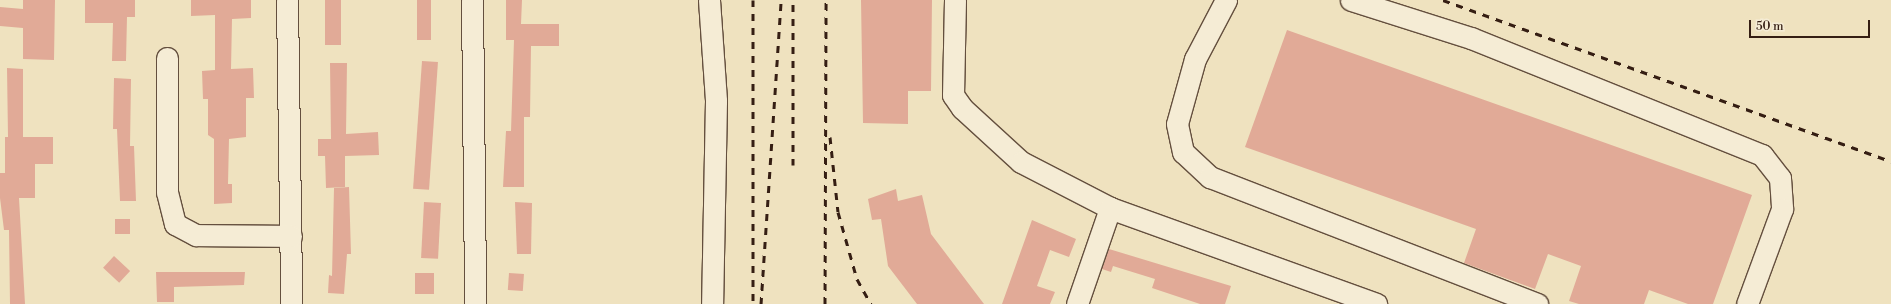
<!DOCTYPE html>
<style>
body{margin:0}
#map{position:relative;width:1891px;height:304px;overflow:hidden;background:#efe2bf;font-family:"Libre Bodoni",serif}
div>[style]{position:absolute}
.building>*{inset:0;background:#e1aa97;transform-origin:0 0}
.roads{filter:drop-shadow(1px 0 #644f3e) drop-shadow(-1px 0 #644f3e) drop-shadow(0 1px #644f3e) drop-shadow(0 -1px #644f3e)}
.minor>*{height:21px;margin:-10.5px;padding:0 10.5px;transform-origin:10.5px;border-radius:10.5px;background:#f5ecd5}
.rail>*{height:3px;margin-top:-1.5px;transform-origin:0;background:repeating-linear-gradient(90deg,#351e13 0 7px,transparent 0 14px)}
span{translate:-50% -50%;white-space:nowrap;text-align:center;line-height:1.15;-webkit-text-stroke:4px #f5ecd5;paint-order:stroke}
.scale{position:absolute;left:1749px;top:20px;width:121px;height:18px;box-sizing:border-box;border:2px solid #351e13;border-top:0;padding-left:5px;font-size:12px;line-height:14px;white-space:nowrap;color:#351e13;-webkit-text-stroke:3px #f5ecd5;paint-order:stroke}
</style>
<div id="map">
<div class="building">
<div style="clip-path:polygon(23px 0,55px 0,54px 60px,23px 59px,23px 28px,0 26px,0 7px,23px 9px)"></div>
<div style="clip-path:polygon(85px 0,135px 0,135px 17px,127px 17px,126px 61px,112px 61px,113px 23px,85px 23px)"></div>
<div style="clip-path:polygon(191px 0,251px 0,251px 18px,232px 19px,231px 69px,253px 68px,254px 98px,246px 98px,246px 137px,229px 139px,228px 184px,232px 184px,232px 203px,214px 204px,214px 139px,208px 135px,208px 99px,203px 99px,202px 71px,215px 70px,215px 15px,191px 16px)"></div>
<div style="left:325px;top:0;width:16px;height:45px"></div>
<div style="left:417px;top:0;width:14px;height:40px"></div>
<div style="clip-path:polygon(506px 0,522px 0,521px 24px,559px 24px,559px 46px,531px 46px,530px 117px,524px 117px,524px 187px,503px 187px,506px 131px,511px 131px,514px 40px,506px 40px)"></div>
<div style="clip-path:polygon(861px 0,932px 0,931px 91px,908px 91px,908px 124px,863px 123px)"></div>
<div style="clip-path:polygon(1287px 30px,1752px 195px,1713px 304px,1688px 304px,1649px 290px,1644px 304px,1579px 304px,1569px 301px,1581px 266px,1548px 254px,1535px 289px,1464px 263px,1476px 229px,1245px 147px)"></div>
<div style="left:422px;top:61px;width:16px;height:128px;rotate:4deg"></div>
<div style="clip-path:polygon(330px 63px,347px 63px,346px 134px,378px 132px,379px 155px,345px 156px,345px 187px,326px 188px,325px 156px,318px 156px,318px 139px,331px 139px)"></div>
<div style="clip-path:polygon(7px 68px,23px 69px,23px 137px,53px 137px,53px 164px,35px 164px,35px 198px,19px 198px,25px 304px,10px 304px,9px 230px,4px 230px,0 198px,0 173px,5px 173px,5px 137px,8px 137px)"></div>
<div style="clip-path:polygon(114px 78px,131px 79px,130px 146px,134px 146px,136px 201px,120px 201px,117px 129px,113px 129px)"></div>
<div style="clip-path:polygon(349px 187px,351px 254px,347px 254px,344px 294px,328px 293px,329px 275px,332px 276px,334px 188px)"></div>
<div style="clip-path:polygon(896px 189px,898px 201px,922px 195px,931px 234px,984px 304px,917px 304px,888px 266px,881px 219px,872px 220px,868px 199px)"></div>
<div style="left:424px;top:202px;width:17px;height:56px;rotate:3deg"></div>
<div style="clip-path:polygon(515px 202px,532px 203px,531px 254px,517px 254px)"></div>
<div style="left:115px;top:219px;width:15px;height:15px"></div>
<div style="clip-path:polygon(1032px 220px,1076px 239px,1069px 257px,1050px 250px,1037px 286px,1055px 292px,1050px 304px,1002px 304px)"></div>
<div style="clip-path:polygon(1109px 249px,1231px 286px,1225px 304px,1200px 304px,1152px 288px,1155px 279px,1113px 266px,1111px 272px,1102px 269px)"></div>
<div style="left:114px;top:256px;width:22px;height:16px;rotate:43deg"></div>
<div style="clip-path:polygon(156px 272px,245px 272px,244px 285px,174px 287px,174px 302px,157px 302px)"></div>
<div style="left:415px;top:273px;width:19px;height:21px"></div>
<div style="left:509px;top:273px;width:15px;height:17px;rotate:4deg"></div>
</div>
<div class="roads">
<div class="minor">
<div style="left:287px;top:0;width:304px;rotate:89.2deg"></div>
<div style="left:472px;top:0;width:304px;rotate:89.4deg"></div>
<div style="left:709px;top:0;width:101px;rotate:86deg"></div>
<div style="left:716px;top:101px;width:203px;rotate:91.1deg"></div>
<div style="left:955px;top:0;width:95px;rotate:91.2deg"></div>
<div style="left:953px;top:95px;width:16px;rotate:55deg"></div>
<div style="left:962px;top:108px;width:80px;rotate:42.5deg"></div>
<div style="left:1021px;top:162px;width:100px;rotate:27.3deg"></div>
<div style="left:1110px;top:208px;width:283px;rotate:19.8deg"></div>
<div style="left:1226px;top:0;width:67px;rotate:117.7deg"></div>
<div style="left:1195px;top:59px;width:67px;rotate:105.5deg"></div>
<div style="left:1177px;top:124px;width:29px;rotate:78deg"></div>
<div style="left:1183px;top:152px;width:37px;rotate:43deg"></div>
<div style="left:1210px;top:177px;width:351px;rotate:21.2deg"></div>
<div style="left:1351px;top:0;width:126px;rotate:17.6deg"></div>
<div style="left:1471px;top:38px;width:314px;rotate:21.9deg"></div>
<div style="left:1762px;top:155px;width:29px;rotate:52deg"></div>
<div style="left:1780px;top:178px;width:31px;rotate:86deg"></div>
<div style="left:1782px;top:209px;width:101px;rotate:110.2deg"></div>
<div style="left:167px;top:58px;width:134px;rotate:90deg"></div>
<div style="left:167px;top:192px;width:33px;rotate:76deg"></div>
<div style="left:175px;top:224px;width:24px;rotate:28deg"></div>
<div style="left:196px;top:235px;width:95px;rotate:0.6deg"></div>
<div style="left:1077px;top:304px;width:102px;rotate:-71deg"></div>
</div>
</div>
<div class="rail">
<div style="left:753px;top:0;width:304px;rotate:90deg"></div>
<div style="left:1443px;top:0;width:476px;rotate:19.8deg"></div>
<div style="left:830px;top:137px;width:75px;rotate:83.9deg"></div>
<div style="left:838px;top:212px;width:70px;rotate:74.2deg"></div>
<div style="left:857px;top:279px;width:29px;rotate:61deg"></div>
<div style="left:793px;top:165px;width:165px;rotate:-90deg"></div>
<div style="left:761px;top:304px;width:305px;rotate:-86.2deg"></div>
<div style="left:825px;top:304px;width:304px;rotate:-89.8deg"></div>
</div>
<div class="scale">50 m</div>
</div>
